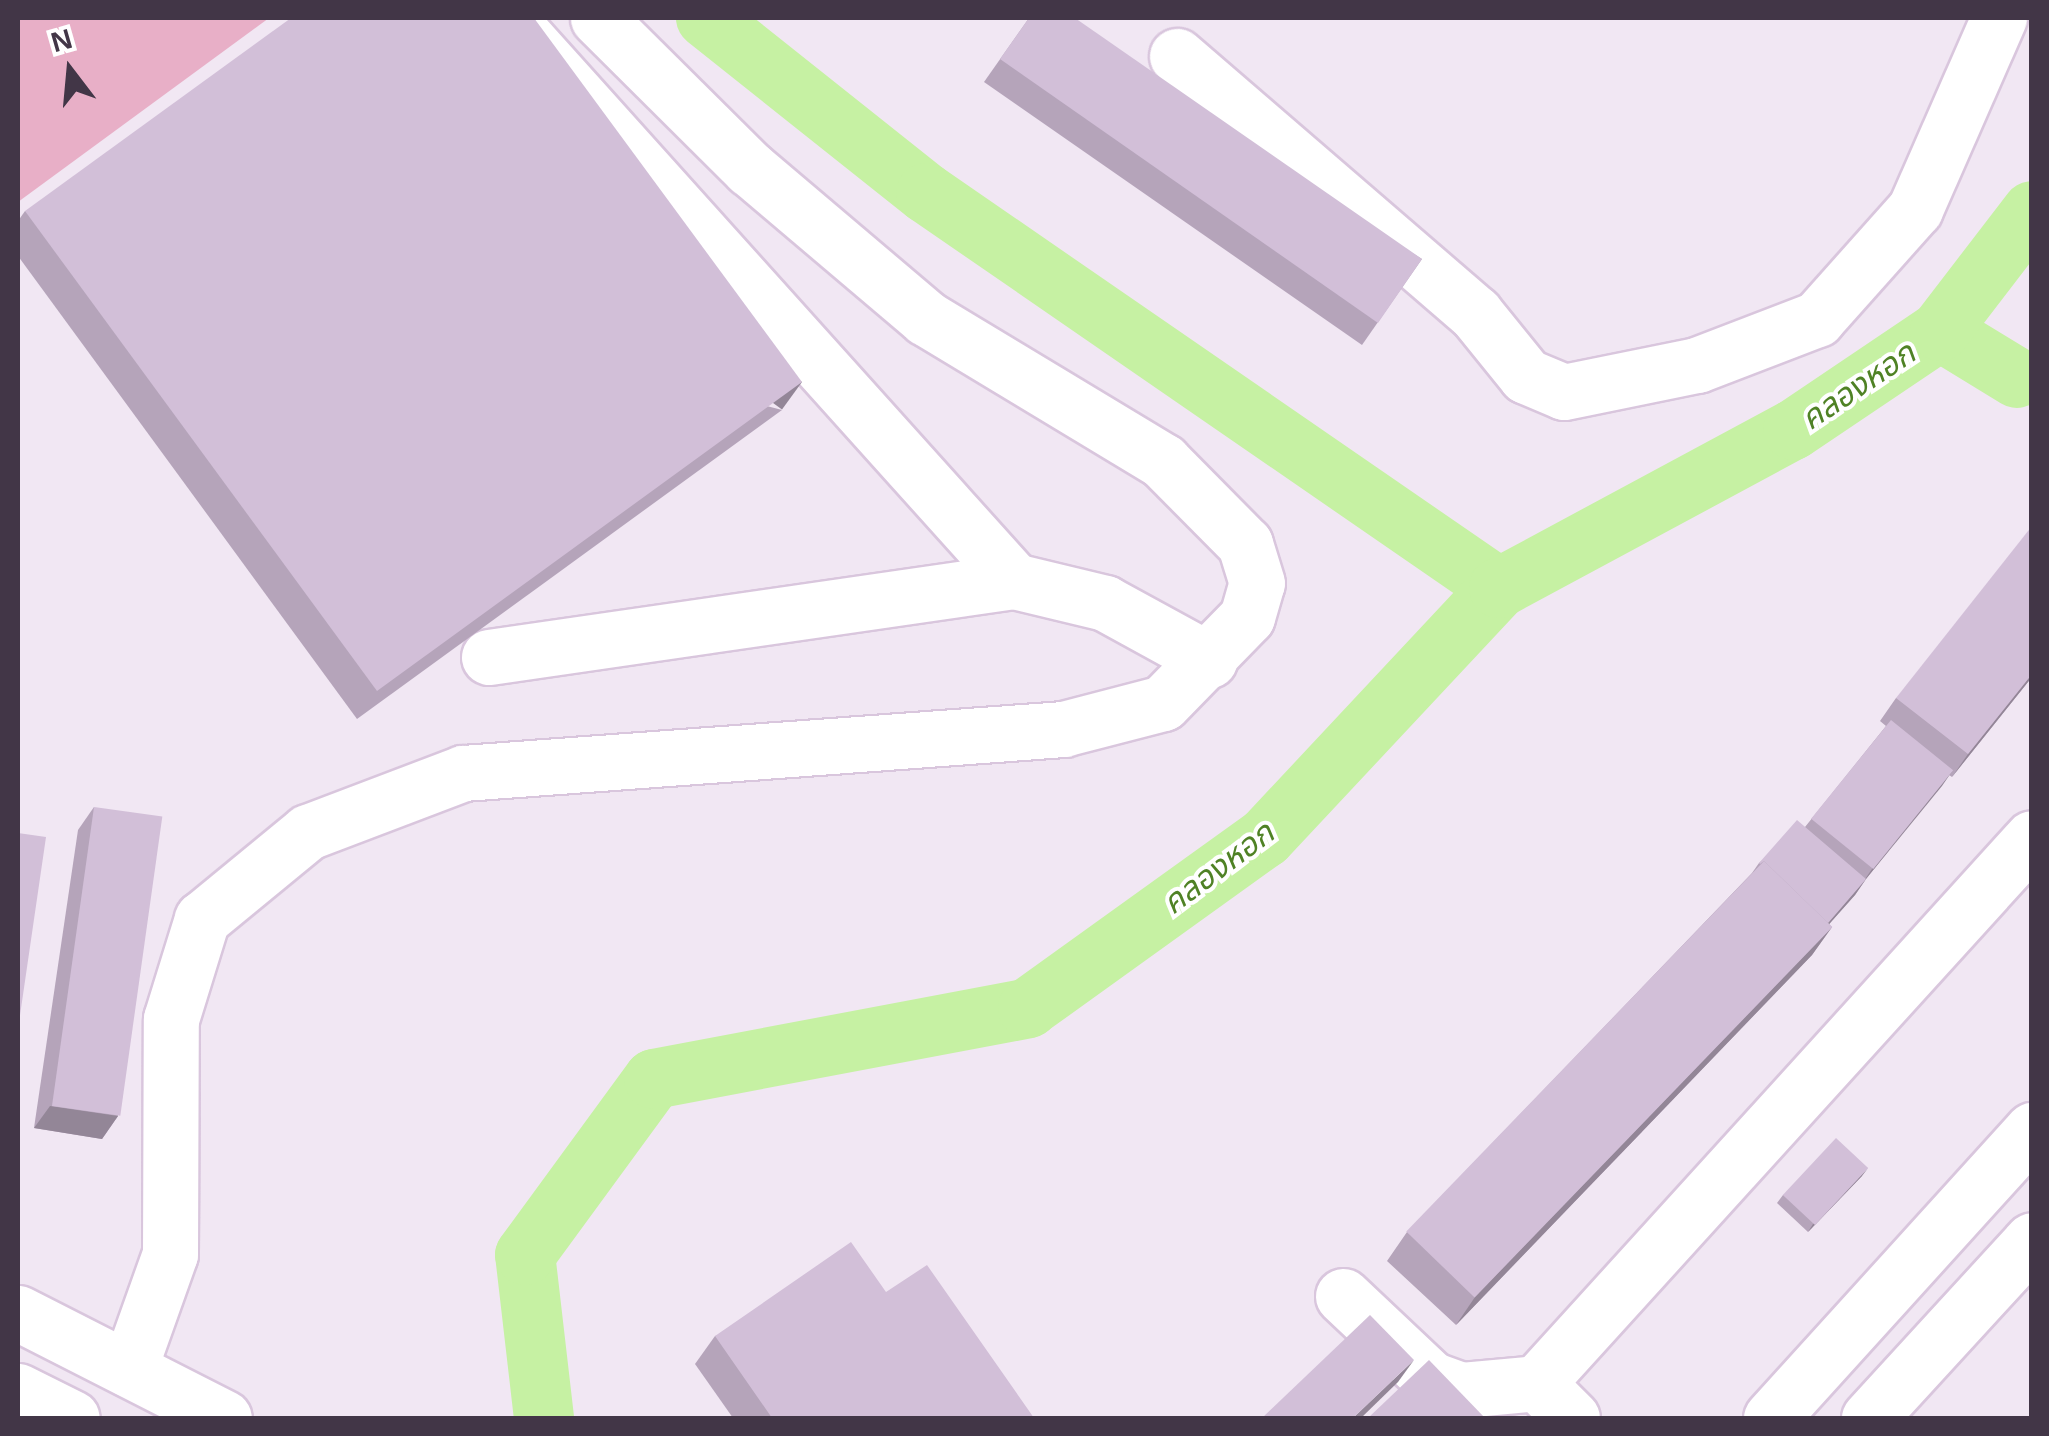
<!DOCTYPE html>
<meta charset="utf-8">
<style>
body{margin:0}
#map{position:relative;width:2049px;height:1436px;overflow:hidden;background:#f1e7f3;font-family:Helvetica,"Noto Sans Thai",sans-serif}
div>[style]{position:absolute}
.green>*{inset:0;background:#e8afc7}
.canal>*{height:60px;margin:-30px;padding:0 30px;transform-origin:30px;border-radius:30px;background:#c6f1a3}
.roads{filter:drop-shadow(2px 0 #d9c6dd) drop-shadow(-2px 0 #d9c6dd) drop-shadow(0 2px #d9c6dd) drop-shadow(0 -2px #d9c6dd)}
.minor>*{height:55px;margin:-27.5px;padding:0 27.5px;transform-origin:27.5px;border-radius:27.5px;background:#fff}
.wall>*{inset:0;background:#b5a4ba}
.shaded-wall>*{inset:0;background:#938697;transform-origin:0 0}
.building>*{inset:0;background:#d2bfd8;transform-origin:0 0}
span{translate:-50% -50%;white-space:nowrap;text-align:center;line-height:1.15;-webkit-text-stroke:8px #fff;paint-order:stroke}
.water-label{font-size:32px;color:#4f8225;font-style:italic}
.frame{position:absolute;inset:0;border:20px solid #423647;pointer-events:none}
.north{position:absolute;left:20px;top:20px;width:100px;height:100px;-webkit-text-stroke:8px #fff;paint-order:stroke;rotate:344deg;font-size:28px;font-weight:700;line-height:40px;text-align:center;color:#423647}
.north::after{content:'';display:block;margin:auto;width:35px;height:45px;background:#423647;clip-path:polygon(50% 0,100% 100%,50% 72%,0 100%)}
</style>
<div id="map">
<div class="green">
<div style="clip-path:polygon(18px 18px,269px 18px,18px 202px)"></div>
</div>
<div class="canal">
<div style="left:706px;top:18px;width:281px;rotate:38.5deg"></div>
<div style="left:926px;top:193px;width:696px;rotate:34.58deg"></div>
<div style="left:1940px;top:331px;width:90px;rotate:31.4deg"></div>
<div style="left:544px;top:1418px;width:164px;rotate:-96.6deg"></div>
<div style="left:525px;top:1255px;width:218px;rotate:-53.8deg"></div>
<div style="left:654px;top:1079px;width:381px;rotate:-10.7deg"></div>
<div style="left:1028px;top:1008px;width:292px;rotate:-35.7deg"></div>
<div style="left:1265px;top:838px;width:342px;rotate:-46.9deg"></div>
<div style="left:1499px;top:588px;width:334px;rotate:-28.3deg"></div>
<div style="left:1793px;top:430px;width:177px;rotate:-34deg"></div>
<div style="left:1940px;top:331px;width:151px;rotate:-52.5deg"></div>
</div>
<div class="roads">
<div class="minor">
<div style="left:508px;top:18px;width:757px;rotate:48.05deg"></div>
<div style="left:1177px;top:56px;width:394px;rotate:40.8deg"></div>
<div style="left:1475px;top:313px;width:81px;rotate:51deg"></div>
<div style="left:1526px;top:376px;width:41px;rotate:22.8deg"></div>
<div style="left:1564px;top:392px;width:136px;rotate:-11.5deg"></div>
<div style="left:1697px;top:365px;width:129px;rotate:-21deg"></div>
<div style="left:1817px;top:319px;width:147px;rotate:-48.3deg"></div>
<div style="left:1915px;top:209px;width:209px;rotate:-66.3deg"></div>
<div style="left:489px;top:657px;width:530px;rotate:-8.24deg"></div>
<div style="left:1014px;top:581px;width:94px;rotate:13.6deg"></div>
<div style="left:1105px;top:603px;width:119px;rotate:28.7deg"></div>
<div style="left:1343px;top:1296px;width:121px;rotate:43.3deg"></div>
<div style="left:1431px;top:1379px;width:33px;rotate:20deg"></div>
<div style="left:1462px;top:1390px;width:75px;rotate:-5.3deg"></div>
<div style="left:18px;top:1313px;width:231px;rotate:27deg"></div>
<div style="left:129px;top:1369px;width:122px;rotate:-70.4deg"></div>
<div style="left:170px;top:1254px;width:235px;rotate:-89.8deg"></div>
<div style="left:171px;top:1019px;width:105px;rotate:-72.8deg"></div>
<div style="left:202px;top:919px;width:137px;rotate:-39.4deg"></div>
<div style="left:308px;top:832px;width:166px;rotate:-20.8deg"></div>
<div style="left:463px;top:773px;width:602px;rotate:-4.19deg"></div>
<div style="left:1063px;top:729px;width:103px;rotate:-14.6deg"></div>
<div style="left:1163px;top:703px;width:120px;rotate:-45.7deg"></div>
<div style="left:1247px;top:617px;width:35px;rotate:-74deg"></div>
<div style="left:1257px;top:583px;width:41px;rotate:-107.1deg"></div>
<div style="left:1245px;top:544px;width:117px;rotate:-134.7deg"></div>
<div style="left:1163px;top:461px;width:277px;rotate:-148.9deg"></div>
<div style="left:926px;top:318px;width:231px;rotate:-139.7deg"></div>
<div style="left:750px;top:169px;width:214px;rotate:-135.2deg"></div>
<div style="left:18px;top:1391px;width:60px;rotate:26.6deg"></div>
<div style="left:1572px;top:1418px;width:49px;rotate:-135deg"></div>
<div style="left:1537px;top:1383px;width:736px;rotate:-47.75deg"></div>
<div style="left:1771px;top:1418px;width:389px;rotate:-47.8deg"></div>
<div style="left:1869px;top:1418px;width:241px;rotate:-47.5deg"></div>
</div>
</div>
<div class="wall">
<div style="clip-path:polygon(1029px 18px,1422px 259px,1362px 345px,984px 82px)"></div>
<div style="clip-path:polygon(25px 211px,782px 410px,357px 719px,18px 256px,18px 221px)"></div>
<div style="clip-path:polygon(2032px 677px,1952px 777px,1949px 775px,1866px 879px,1855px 895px,1829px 924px,1832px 927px,1812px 955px,1456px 1325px,1387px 1261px,1407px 1232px,1752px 873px,1759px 863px,1805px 827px,1886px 726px,1880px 721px,1896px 698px)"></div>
<div style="clip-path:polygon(94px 807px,118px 1116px,102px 1139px,34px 1128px,78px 830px)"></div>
<div style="clip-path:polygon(1862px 1176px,1808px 1232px,1777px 1203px,1783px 1195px)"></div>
<div style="clip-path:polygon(886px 1292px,1034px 1418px,733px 1418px,695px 1364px,715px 1336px)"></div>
</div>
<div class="shaded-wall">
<div style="left:802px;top:382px;width:34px;height:525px;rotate:126deg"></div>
<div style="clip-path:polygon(2032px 674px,2032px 677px,1952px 777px,1968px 754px)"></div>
<div style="clip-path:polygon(1953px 770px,1942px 786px,1861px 885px,1872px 869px)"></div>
<div style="clip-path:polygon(1866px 879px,1855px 895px,1816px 939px,1828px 923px)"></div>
<div style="clip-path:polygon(1832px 927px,1812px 955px,1456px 1325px,1475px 1297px)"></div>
<div style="clip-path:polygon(50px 1106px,118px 1116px,102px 1139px,34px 1128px)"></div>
<div style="clip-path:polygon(1868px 1168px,1862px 1176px,1808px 1232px,1813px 1224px)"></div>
<div style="clip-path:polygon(1414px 1360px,1398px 1382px,1361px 1418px,1353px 1418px)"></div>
</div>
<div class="building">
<div style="clip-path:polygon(291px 18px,534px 18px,802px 382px,377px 691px,25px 211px)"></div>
<div style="clip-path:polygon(1029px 18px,1075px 18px,1422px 259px,1378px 323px,1000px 59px)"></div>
<div style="clip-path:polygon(2032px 526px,2032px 674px,1968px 754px,1896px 698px)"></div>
<div style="left:1891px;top:720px;width:80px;height:127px;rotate:39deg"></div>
<div style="left:94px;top:807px;width:69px;height:302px;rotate:8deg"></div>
<div style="clip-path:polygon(1797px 820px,1866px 879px,1828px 923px,1764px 861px,1760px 864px,1759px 863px)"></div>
<div style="clip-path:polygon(18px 833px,46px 837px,18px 1029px)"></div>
<div style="left:1764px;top:861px;width:95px;height:515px;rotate:44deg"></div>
<div style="left:1836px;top:1138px;width:44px;height:78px;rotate:43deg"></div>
<div style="clip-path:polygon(851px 1242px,886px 1292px,927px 1265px,1034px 1418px,772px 1418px,715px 1336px)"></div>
<div style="clip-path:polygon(1370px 1315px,1414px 1360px,1353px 1418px,1262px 1418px)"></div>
<div style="clip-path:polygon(1429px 1360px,1485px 1418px,1368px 1418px)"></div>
</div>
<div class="water-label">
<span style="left:1858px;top:386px;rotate:-34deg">คลองหอก</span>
<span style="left:1218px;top:868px;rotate:-37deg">คลองหอก</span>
</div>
<div class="frame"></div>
<div class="north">N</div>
</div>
